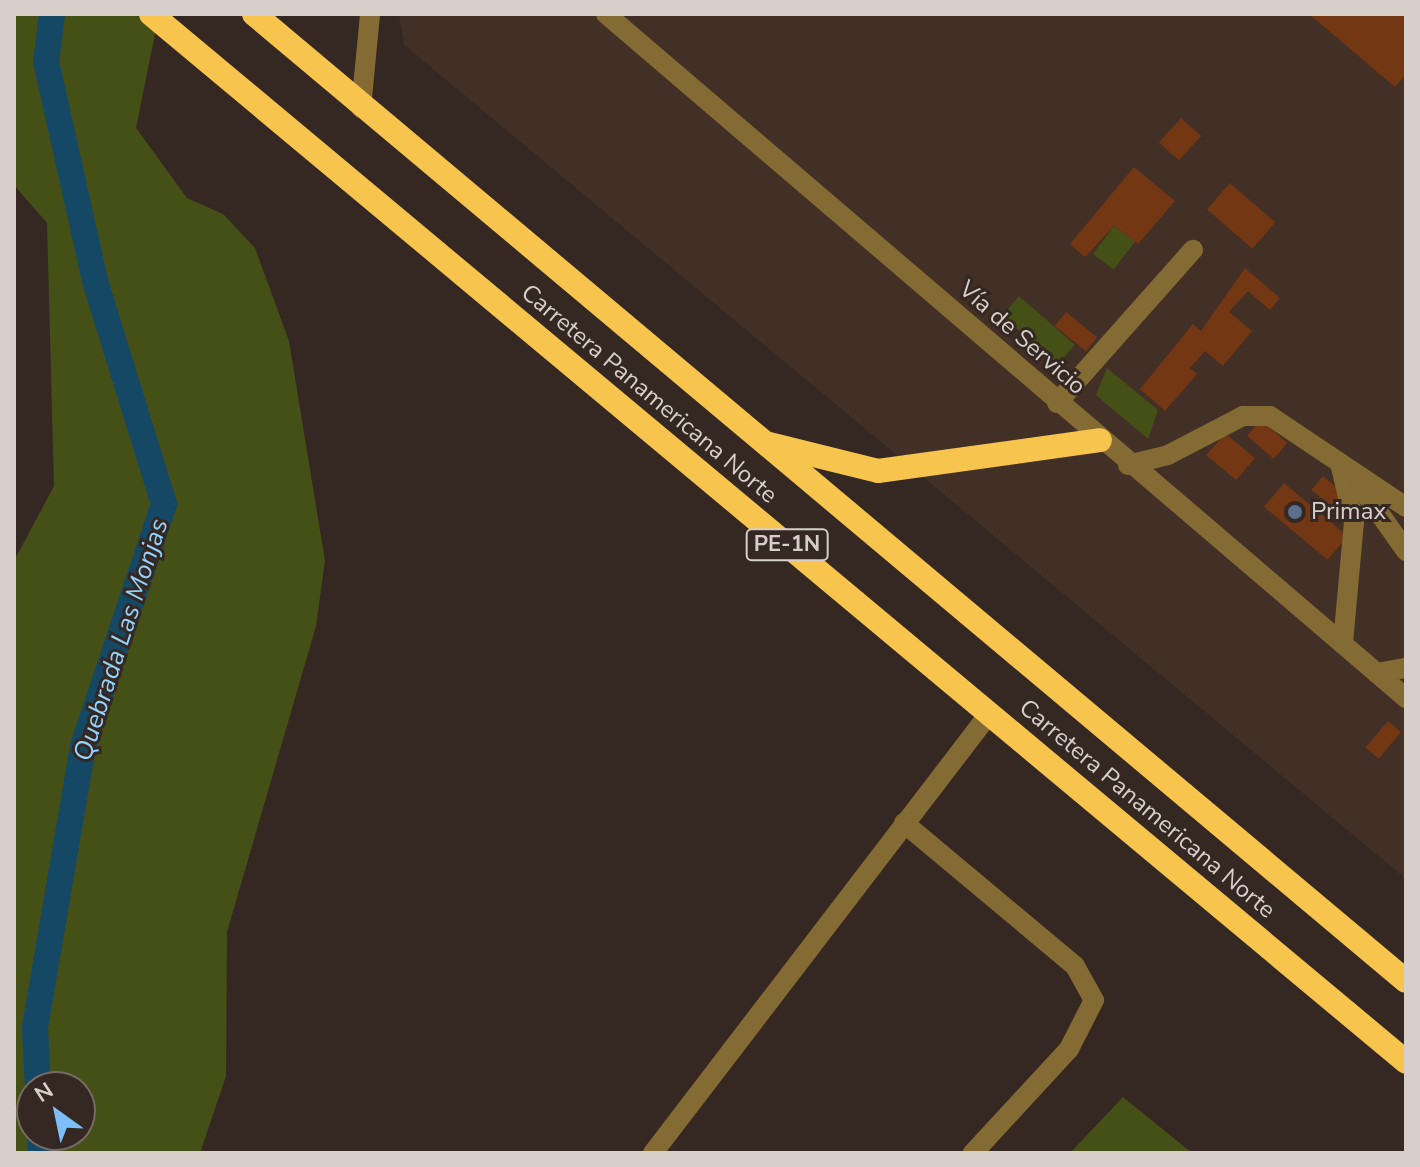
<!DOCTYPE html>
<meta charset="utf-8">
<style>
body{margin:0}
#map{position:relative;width:1420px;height:1167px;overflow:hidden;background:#352822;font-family:"Nunito Sans",sans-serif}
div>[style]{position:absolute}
.built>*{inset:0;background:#422f26}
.green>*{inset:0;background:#455017;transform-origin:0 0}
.canal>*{height:26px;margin:-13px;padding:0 13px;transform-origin:13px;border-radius:13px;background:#154865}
.building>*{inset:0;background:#733714;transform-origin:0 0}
.minor>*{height:20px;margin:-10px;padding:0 10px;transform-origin:10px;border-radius:10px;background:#846b33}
.highway>*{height:24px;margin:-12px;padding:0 12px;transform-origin:12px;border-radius:12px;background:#f7c54d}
.dots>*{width:22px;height:22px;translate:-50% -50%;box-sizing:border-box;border:4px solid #352822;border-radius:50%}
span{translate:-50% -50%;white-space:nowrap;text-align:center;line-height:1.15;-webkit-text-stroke:6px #352822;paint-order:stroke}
.shield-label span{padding:2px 6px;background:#352822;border:2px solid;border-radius:6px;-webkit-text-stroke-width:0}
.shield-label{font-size:22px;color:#d8cfcb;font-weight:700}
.street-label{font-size:24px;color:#d8cfcb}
.poi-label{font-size:24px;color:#d8cfcb}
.left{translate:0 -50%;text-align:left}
.water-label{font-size:26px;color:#92d4ff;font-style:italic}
.frame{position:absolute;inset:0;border:16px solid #d8cfcb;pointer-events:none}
.north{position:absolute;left:16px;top:1071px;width:80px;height:80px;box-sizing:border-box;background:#352822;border:2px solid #766b66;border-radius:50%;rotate:327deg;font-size:22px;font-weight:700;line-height:32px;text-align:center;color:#d8cfcb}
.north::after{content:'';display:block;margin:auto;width:28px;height:36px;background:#7bbef8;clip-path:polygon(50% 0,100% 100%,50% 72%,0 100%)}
</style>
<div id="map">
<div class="built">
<div style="clip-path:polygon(399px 14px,1406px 14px,1406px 879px,404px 45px)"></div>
</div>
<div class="green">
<div style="clip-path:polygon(evenodd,14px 14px,159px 14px,136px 128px,187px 198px,223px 214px,255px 248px,289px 341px,325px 561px,316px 626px,227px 932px,226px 1076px,200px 1153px,14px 1153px,14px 561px,54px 486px,47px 223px,14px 185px,14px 14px,32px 1087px,80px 1087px,80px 1135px,32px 1135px,32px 1087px)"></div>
<div style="left:1114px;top:226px;width:26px;height:35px;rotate:37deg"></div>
<div style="left:1019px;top:296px;width:74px;height:26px;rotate:41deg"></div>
<div style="clip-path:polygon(1107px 368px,1158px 410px,1148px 439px,1096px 395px)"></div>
<div style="clip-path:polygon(1123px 1097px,1192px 1153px,1070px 1153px)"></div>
</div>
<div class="canal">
<div style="left:38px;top:1087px;width:60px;rotate:-92.9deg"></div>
<div style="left:35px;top:1027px;width:285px;rotate:-80.3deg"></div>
<div style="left:83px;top:746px;width:255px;rotate:-71.5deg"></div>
<div style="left:164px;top:504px;width:229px;rotate:-107.2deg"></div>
<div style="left:96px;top:285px;width:229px;rotate:-102.6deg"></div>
<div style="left:46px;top:62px;width:48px;rotate:-82.9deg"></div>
<div style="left:40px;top:1135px;width:18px;rotate:87deg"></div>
</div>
<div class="building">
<div style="clip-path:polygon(1309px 14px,1406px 14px,1406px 74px,1395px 87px)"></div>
<div style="left:1181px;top:118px;width:27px;height:33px;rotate:42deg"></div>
<div style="clip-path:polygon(1134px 167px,1175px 201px,1138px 244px,1114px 226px,1085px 257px,1070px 244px)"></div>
<div style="left:1230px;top:183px;width:60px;height:35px;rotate:41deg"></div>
<div style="clip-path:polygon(1245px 268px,1280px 298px,1270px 310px,1248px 291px,1229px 312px,1252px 331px,1223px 366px,1205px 351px,1190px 368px,1197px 374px,1165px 411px,1140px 389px,1193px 324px,1201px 331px)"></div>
<div style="left:1066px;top:312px;width:40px;height:18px;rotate:39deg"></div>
<div style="left:1261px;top:420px;width:35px;height:21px;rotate:41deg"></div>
<div style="left:1225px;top:433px;width:39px;height:29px;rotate:40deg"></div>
<div style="left:1323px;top:476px;width:30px;height:18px;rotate:40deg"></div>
<div style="left:1284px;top:483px;width:83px;height:31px;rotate:40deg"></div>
<div style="left:1388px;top:721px;width:17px;height:35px;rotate:40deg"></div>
</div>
<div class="minor">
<div style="left:606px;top:14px;width:1053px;rotate:40.53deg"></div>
<div style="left:361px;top:108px;width:94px;rotate:-84.5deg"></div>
<div style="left:1057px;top:403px;width:205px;rotate:-48.4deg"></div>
<div style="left:1340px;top:463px;width:61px;rotate:76.7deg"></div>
<div style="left:1354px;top:522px;width:122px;rotate:95.2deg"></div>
<div style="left:1128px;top:465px;width:41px;rotate:-14deg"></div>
<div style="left:1168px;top:455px;width:85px;rotate:-27.5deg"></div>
<div style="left:1243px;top:416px;width:27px"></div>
<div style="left:1270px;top:416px;width:164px;rotate:33.8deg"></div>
<div style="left:1360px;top:486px;width:80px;rotate:54.7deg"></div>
<div style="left:1377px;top:673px;width:29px;rotate:-10deg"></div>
<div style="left:904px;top:823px;width:223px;rotate:39.9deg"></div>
<div style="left:1075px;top:966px;width:39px;rotate:61deg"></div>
<div style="left:1094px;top:1000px;width:55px;rotate:117deg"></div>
<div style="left:1069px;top:1049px;width:142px;rotate:132.7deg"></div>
<div style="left:653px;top:1153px;width:553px;rotate:-52.57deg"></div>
</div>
<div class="highway">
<div style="left:151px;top:14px;width:1635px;rotate:39.86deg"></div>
<div style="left:254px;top:14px;width:1504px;rotate:40.01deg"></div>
<div style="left:769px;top:444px;width:112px;rotate:13.9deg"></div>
<div style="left:878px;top:471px;width:224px;rotate:-7.9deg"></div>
</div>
<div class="dots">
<div style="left:1295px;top:512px;background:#5c6f8a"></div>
</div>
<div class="shield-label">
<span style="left:787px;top:545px">PE-1N</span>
</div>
<div class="street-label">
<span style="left:1022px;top:338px;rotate:41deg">Vía de Servicio</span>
<span style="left:649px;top:394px;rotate:40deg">Carretera Panamericana Norte</span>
<span style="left:1147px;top:809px;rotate:40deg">Carretera Panamericana Norte</span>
</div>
<div class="poi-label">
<span class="left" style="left:1311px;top:512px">Primax</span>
</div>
<div class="water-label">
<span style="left:121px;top:640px;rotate:-72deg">Quebrada Las Monjas</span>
</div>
<div class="frame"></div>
<div class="north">N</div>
</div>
